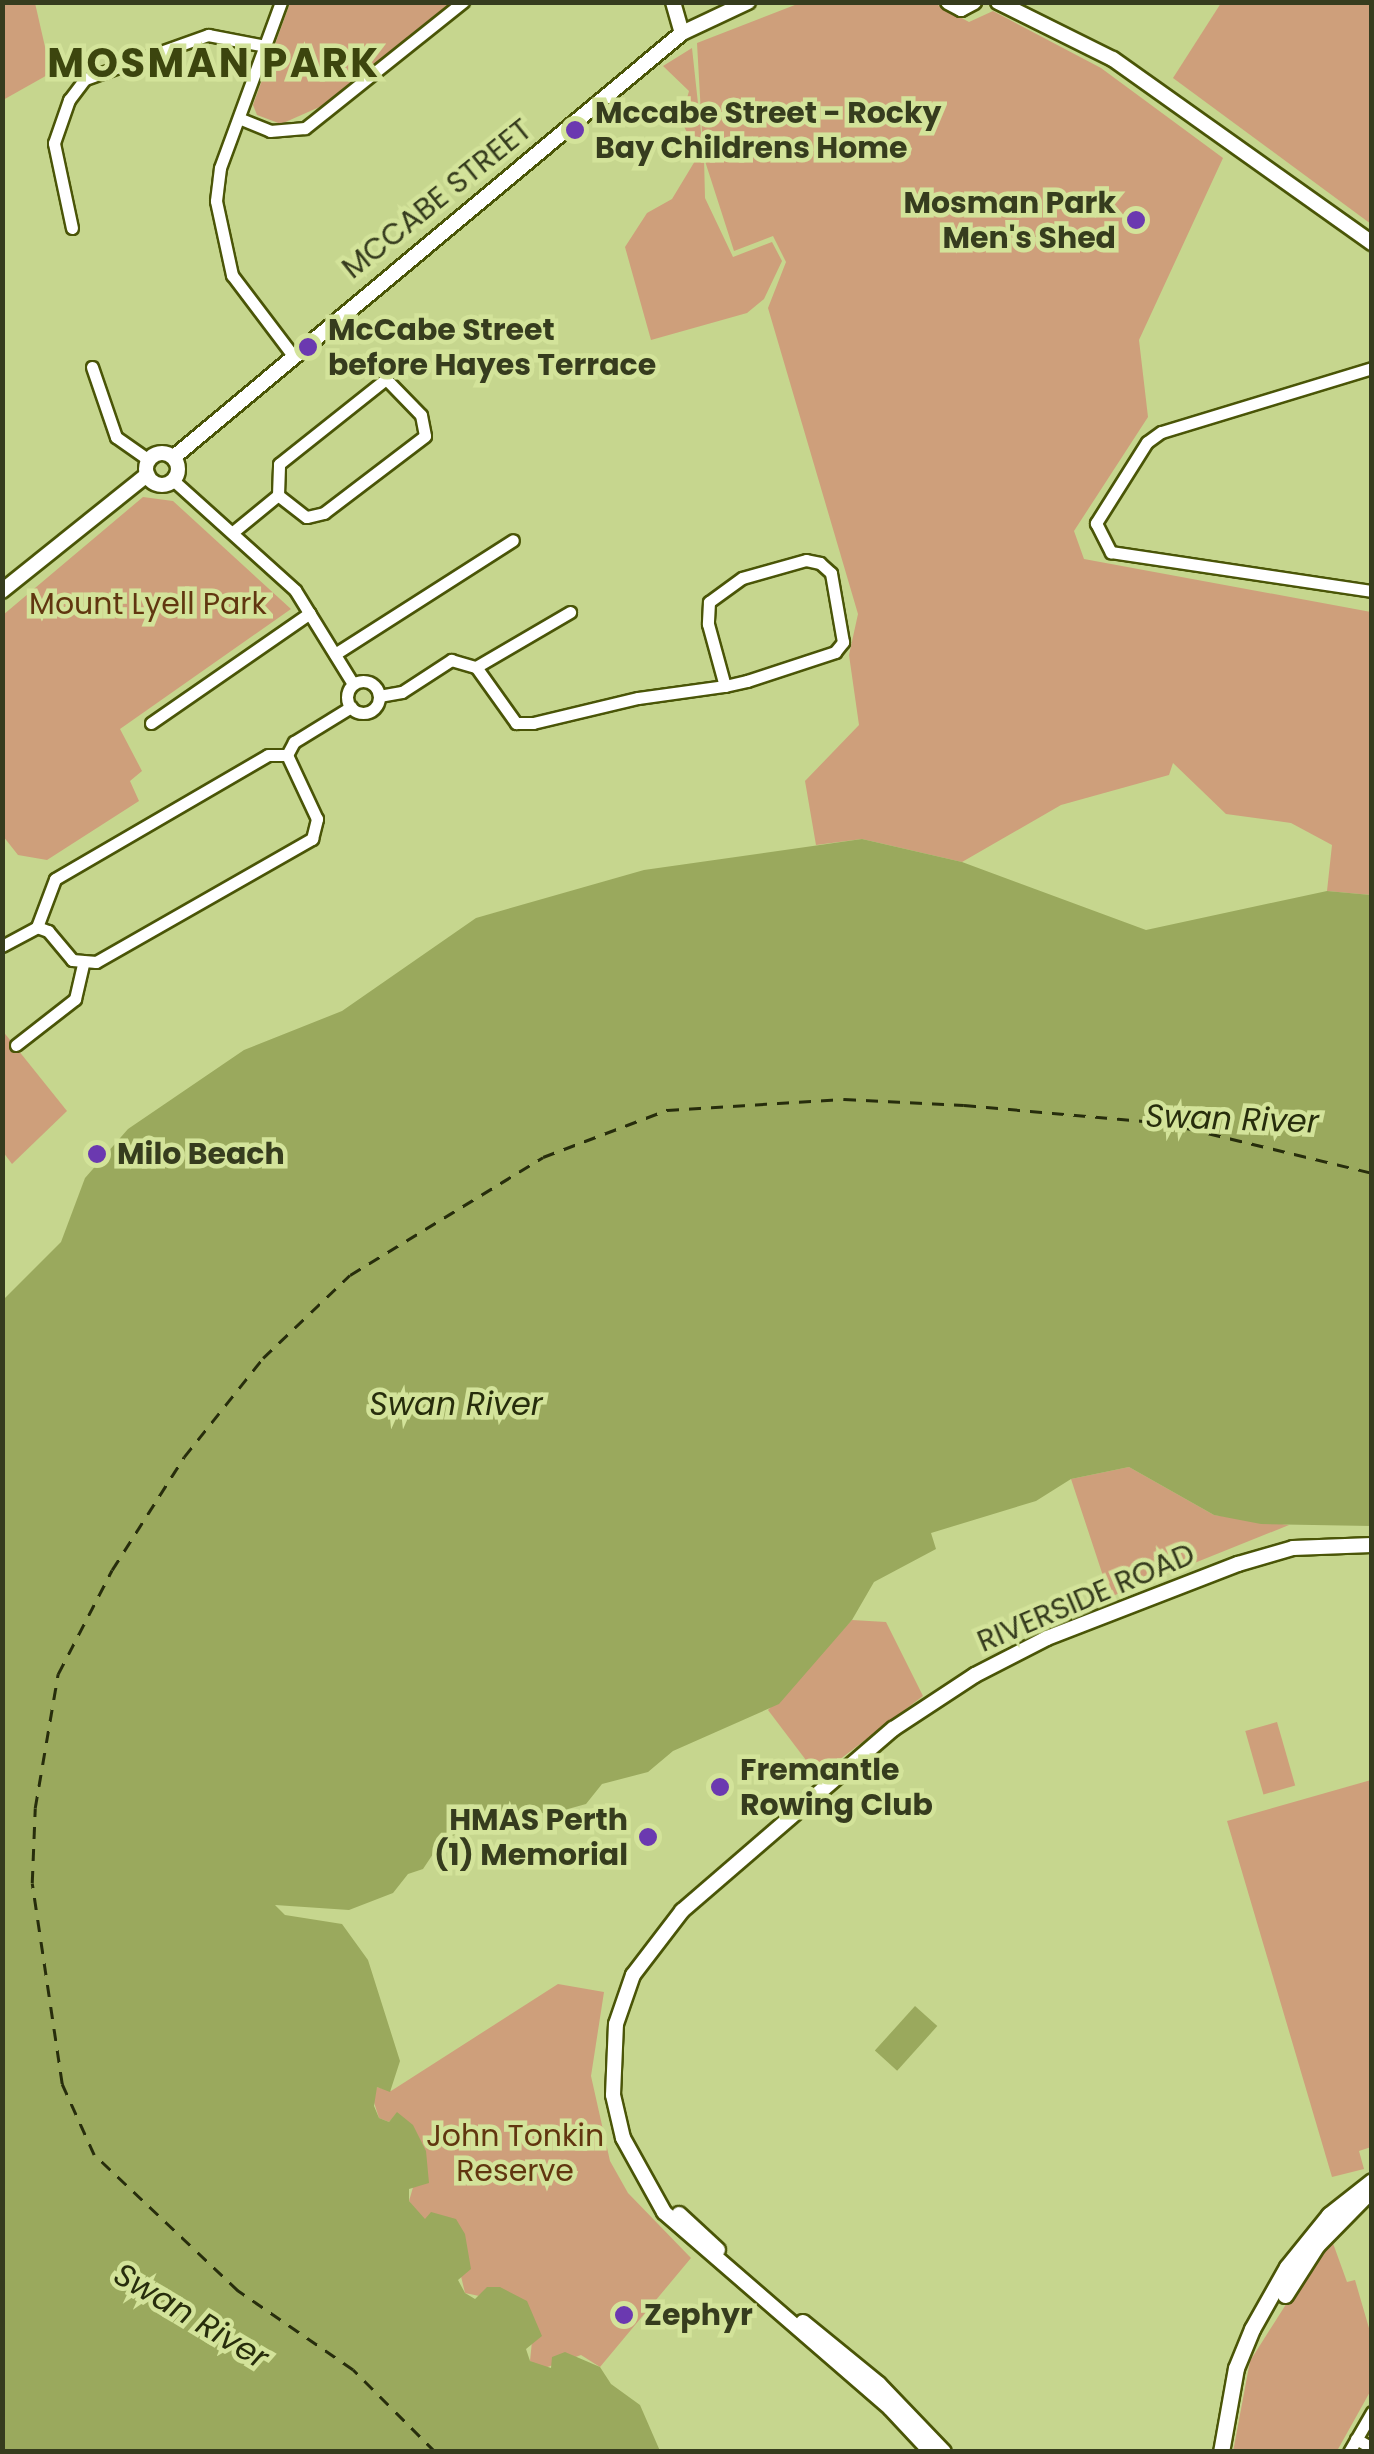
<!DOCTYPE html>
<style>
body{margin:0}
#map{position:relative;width:1374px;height:2454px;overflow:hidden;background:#c6d68e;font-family:Poppins,sans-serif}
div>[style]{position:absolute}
.green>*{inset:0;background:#ce9f7b;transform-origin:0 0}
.water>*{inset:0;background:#9aa95d;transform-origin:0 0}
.ferry>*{height:2.5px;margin-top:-1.25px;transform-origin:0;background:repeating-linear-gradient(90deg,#272d0c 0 12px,transparent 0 22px)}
.roads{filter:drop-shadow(2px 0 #4a5507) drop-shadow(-2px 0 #4a5507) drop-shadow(0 2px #4a5507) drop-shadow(0 -2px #4a5507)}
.minor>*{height:11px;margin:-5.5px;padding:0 5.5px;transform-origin:5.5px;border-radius:5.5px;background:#fff}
.minor>.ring{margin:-5.5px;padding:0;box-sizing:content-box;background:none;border:11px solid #fff;border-radius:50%}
.tertiary>*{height:14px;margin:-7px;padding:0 7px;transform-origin:7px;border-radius:7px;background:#fff}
.tertiary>.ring{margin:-7px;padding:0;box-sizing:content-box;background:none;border:14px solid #fff;border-radius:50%}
.secondary>*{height:15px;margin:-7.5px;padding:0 7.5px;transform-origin:7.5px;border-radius:7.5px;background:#fff}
.dots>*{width:28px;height:28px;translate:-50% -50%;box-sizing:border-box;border:5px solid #d3e39a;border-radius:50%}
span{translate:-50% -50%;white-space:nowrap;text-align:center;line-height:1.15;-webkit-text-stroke:9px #d3e39a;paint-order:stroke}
.poi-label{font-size:30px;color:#363c1e;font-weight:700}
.left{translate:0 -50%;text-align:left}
.right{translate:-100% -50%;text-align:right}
.street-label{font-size:30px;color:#363c1e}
.park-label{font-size:30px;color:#613610}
.water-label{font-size:32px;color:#272d0c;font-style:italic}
.district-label{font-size:40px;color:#3c450e;font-weight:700;letter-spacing:2.5px}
.frame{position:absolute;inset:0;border:5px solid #363c1e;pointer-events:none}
</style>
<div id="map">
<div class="green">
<div style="clip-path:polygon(3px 2px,35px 3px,51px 73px,3px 100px)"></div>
<div style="clip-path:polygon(290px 3px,451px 3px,324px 105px,281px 124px,257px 115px,253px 105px)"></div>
<div style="clip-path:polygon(800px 3px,934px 3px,969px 22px,993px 11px,1101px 68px,1223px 158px,1139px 340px,1148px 417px,1074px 531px,1084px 559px,1371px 612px,1371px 895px,1327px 891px,1332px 845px,1291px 823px,1226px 814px,1173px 763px,1169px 775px,1061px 805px,962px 862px,862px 839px,816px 845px,805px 781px,859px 725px,849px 655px,858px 614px,768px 308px,786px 262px,773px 236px,734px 251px,704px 158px,705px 198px,733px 257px,772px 242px,782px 261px,764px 299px,747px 313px,651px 340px,625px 247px,647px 213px,672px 199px,698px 156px,681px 120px,689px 91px,663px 66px,692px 48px,703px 150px,697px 43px)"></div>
<div style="clip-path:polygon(1221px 3px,1371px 3px,1371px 224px,1173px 78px)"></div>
<div style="clip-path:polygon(143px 497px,173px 501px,291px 609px,120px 729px,142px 771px,130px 781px,139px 801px,47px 860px,18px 855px,3px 836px,3px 615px)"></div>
<div style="clip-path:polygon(2px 1030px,67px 1111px,12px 1164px,3px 1152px)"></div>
<div style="clip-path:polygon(1129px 1467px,1214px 1515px,1289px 1525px,1110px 1597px,1071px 1479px)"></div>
<div style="clip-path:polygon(852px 1620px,886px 1622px,923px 1696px,818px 1776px,768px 1710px)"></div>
<div style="left:1277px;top:1722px;width:66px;height:33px;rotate:74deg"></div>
<div style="clip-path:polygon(1371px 1780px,1371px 2147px,1359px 2151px,1364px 2169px,1332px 2177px,1227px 1821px)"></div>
<div style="clip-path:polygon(558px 1984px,604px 1992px,591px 2076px,610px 2161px,628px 2193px,691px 2258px,600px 2367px,581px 2355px,542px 2369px,530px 2361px,532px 2341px,484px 2297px,465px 2293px,460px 2272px,409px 2201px,414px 2184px,397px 2113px,389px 2122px,379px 2118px,372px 2096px,377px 2087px,391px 2091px)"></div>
<div style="clip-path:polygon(1330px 2235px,1347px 2282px,1355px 2280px,1371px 2335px,1371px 2390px,1337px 2451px,1233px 2452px,1250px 2361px)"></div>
</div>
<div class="water">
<div style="clip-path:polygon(862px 839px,962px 862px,1146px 930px,1327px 891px,1371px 895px,1371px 1526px,1261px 1524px,1214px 1515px,1129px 1467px,1071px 1479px,1036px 1501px,931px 1533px,936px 1549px,874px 1582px,852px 1620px,779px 1704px,673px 1751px,648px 1772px,602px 1784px,586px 1804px,550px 1814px,526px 1811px,443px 1839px,423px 1869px,408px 1874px,393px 1893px,349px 1910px,275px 1905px,285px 1915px,342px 1924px,368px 1960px,400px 2061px,390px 2092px,377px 2087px,374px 2106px,379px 2118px,389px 2122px,397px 2112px,413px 2125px,426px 2151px,429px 2183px,409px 2189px,409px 2201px,425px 2219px,431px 2212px,456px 2219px,465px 2234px,471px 2269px,458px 2280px,465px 2293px,475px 2299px,487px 2287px,500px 2287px,527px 2301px,542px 2336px,526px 2349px,530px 2361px,551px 2368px,552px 2357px,565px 2352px,600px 2367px,611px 2384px,640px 2405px,660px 2451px,3px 2451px,3px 1300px,61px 1242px,85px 1178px,128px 1129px,244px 1050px,342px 1011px,476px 918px,644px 870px)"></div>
<div style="left:915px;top:2006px;width:30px;height:60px;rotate:42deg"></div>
</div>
<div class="ferry">
<div style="left:435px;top:2452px;width:116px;rotate:-135deg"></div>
<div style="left:353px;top:2370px;width:140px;rotate:-145.5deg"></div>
<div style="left:238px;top:2291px;width:198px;rotate:-136.6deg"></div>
<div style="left:94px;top:2155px;width:78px;rotate:-114.3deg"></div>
<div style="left:62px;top:2084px;width:203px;rotate:-98.5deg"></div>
<div style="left:32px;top:1883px;width:75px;rotate:-87.7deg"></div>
<div style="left:35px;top:1808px;width:136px;rotate:-80.3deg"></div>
<div style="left:58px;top:1674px;width:117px;rotate:-62.6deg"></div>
<div style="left:112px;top:1570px;width:134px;rotate:-57.5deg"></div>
<div style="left:184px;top:1457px;width:127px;rotate:-51.4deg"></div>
<div style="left:263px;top:1358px;width:120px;rotate:-43.7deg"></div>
<div style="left:350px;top:1275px;width:226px;rotate:-31.4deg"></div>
<div style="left:543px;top:1157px;width:133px;rotate:-20.8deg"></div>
<div style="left:667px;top:1110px;width:177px;rotate:-3.6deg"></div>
<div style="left:844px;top:1099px;width:120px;rotate:2.9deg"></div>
<div style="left:964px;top:1105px;width:203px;rotate:5.1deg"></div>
<div style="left:1166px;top:1123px;width:212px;rotate:13.6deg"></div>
</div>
<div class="roads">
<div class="minor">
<div style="left:281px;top:2px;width:177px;rotate:110.2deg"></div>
<div style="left:220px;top:168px;width:33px;rotate:97deg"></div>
<div style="left:216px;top:201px;width:76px;rotate:77.8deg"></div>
<div style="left:232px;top:275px;width:98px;rotate:52.9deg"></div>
<div style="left:241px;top:119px;width:31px;rotate:22deg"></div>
<div style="left:270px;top:131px;width:35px;rotate:-5deg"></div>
<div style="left:305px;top:128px;width:202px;rotate:-38.6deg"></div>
<div style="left:72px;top:228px;width:87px;rotate:-102deg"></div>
<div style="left:54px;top:143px;width:46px;rotate:-70.8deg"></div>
<div style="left:69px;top:100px;width:26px;rotate:-53deg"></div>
<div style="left:85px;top:79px;width:131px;rotate:-19.7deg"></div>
<div style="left:208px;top:35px;width:58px;rotate:10.9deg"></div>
<div style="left:92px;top:367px;width:74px;rotate:71.1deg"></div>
<div style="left:116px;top:437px;width:40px;rotate:34.9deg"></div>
<div style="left:1372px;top:368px;width:220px;rotate:163.1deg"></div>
<div style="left:1161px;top:432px;width:17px;rotate:144deg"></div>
<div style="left:1147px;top:442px;width:96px;rotate:122.2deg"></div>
<div style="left:1096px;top:523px;width:33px;rotate:63deg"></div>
<div style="left:1111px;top:552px;width:264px;rotate:8.5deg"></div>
<div style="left:386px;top:379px;width:50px;rotate:45.8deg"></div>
<div style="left:421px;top:415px;width:21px;rotate:79deg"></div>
<div style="left:425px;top:436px;width:127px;rotate:142.7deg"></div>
<div style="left:324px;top:513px;width:18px;rotate:167deg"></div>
<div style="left:306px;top:517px;width:36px;rotate:-142deg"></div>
<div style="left:278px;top:495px;width:31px;rotate:-88deg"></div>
<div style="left:279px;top:464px;width:137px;rotate:-38.5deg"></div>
<div style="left:174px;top:481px;width:163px;rotate:42deg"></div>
<div style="left:295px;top:590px;width:110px;rotate:58.3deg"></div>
<div style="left:233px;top:532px;width:58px;rotate:-39.4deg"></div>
<div style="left:335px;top:654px;width:211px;rotate:-32.6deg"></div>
<div style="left:476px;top:667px;width:109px;rotate:-30.3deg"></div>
<div class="ring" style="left:347px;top:681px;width:21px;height:21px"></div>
<div style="left:379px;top:696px;width:23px;rotate:-10deg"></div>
<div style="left:402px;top:692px;width:59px;rotate:-33.1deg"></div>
<div style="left:451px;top:660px;width:26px;rotate:16deg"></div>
<div style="left:476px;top:667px;width:69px;rotate:54.5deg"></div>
<div style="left:516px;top:723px;width:17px"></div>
<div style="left:533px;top:723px;width:108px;rotate:-13.4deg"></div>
<div style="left:638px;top:698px;width:88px;rotate:-7.9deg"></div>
<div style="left:725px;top:686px;width:23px;rotate:-13deg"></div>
<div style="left:747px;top:681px;width:93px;rotate:-18.2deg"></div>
<div style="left:835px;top:652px;width:13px;rotate:-51deg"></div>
<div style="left:843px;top:642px;width:70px;rotate:-99.9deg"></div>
<div style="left:831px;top:573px;width:15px;rotate:-138deg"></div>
<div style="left:820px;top:563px;width:14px;rotate:-168deg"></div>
<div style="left:806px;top:560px;width:66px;rotate:164.3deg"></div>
<div style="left:742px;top:578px;width:41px;rotate:144deg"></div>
<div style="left:709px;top:602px;width:22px;rotate:93deg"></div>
<div style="left:708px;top:624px;width:64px;rotate:74.7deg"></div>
<div style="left:151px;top:723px;width:193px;rotate:-34.7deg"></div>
<div style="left:37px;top:927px;width:51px;rotate:-69.4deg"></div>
<div style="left:55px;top:879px;width:246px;rotate:-30.2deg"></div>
<div style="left:268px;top:755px;width:19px"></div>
<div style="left:2px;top:946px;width:40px;rotate:-28deg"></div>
<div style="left:37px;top:927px;width:12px;rotate:20deg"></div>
<div style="left:48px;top:931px;width:38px;rotate:50deg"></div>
<div style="left:72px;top:960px;width:24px;rotate:5deg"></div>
<div style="left:96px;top:962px;width:249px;rotate:-29.7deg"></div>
<div style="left:312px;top:839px;width:21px;rotate:-76deg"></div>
<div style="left:317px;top:819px;width:71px;rotate:-115.1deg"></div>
<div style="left:287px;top:755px;width:15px;rotate:-62deg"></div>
<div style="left:294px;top:742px;width:67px;rotate:-31.6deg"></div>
<div style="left:16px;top:1045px;width:75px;rotate:-37.9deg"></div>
<div style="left:75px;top:999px;width:37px;rotate:-77deg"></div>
<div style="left:1356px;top:2439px;width:18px;rotate:29deg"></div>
<div style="left:1349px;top:2452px;width:46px;rotate:-60.1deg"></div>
</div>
<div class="tertiary">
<div style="left:673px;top:2px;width:32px;rotate:74deg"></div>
<div style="left:948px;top:2px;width:15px;rotate:28deg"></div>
<div style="left:961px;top:9px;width:15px;rotate:-28deg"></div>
<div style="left:998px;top:2px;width:128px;rotate:26.4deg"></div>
<div style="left:1113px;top:59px;width:318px;rotate:35.4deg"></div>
<div class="ring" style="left:146px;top:453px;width:18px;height:18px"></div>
<div style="left:174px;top:457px;width:662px;rotate:-39.85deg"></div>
<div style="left:682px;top:33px;width:73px;rotate:-25.2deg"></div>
<div style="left:2px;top:591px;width:186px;rotate:-38.7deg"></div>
<div style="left:679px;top:2214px;width:53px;rotate:42.7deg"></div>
<div style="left:803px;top:2322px;width:98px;rotate:39.2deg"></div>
<div style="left:879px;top:2384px;width:94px;rotate:46.3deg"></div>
<div style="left:931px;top:2452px;width:60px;rotate:-133deg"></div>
<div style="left:890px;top:2408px;width:299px;rotate:-139.1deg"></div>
<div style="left:664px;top:2212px;width:85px;rotate:-119deg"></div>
<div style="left:623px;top:2138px;width:44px;rotate:-103.1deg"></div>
<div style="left:613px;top:2095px;width:71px;rotate:-87.6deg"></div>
<div style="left:616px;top:2024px;width:52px;rotate:-70.9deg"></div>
<div style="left:633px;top:1975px;width:81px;rotate:-52.6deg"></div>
<div style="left:682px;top:1911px;width:279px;rotate:-40.8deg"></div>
<div style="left:893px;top:1729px;width:98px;rotate:-33.4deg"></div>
<div style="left:975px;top:1675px;width:81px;rotate:-27.2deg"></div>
<div style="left:1047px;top:1638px;width:205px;rotate:-21.2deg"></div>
<div style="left:1238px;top:1564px;width:57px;rotate:-16.2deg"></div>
<div style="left:1293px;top:1548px;width:79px;rotate:-2.2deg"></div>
</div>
<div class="secondary">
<div style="left:1285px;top:2295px;width:59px;rotate:-57.4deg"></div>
<div style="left:1317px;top:2245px;width:67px;rotate:-45.6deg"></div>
<div style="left:1221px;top:2452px;width:85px;rotate:-79.9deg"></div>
<div style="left:1236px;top:2368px;width:42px;rotate:-67.7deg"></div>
<div style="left:1252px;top:2329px;width:71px;rotate:-60.6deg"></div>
<div style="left:1287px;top:2267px;width:67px;rotate:-51.1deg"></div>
<div style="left:1329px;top:2215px;width:55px;rotate:-38.3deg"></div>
</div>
</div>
<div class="dots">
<div style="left:575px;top:130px;background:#6b39b0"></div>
<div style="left:1136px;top:220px;background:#6b39b0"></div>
<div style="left:308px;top:347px;background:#6b39b0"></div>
<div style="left:97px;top:1154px;background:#6b39b0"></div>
<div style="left:720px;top:1787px;background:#6b39b0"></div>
<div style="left:648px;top:1837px;background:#6b39b0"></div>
<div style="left:624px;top:2315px;background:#6b39b0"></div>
</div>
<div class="poi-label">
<span class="left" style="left:595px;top:130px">Mccabe Street - Rocky<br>Bay Childrens Home</span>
<span class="right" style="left:1116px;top:220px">Mosman Park<br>Men's Shed</span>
<span class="left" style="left:328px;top:347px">McCabe Street<br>before Hayes Terrace</span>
<span class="left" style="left:117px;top:1154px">Milo Beach</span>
<span class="left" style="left:740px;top:1787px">Fremantle<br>Rowing Club</span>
<span class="right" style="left:628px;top:1837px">HMAS Perth<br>(1) Memorial</span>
<span class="left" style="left:644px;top:2315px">Zephyr</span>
</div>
<div class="street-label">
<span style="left:437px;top:199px;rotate:-39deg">MCCABE STREET</span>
<span style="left:1086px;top:1598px;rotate:-23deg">RIVERSIDE ROAD</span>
</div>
<div class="park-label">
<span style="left:148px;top:604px">Mount Lyell Park</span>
<span style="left:515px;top:2153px">John Tonkin<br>Reserve</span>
</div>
<div class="water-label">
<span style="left:1232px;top:1119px;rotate:2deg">Swan River</span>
<span style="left:456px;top:1404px">Swan River</span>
<span style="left:191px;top:2316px;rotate:31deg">Swan River</span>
</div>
<div class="district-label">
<span style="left:214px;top:63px">MOSMAN PARK</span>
</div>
<div class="frame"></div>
</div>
